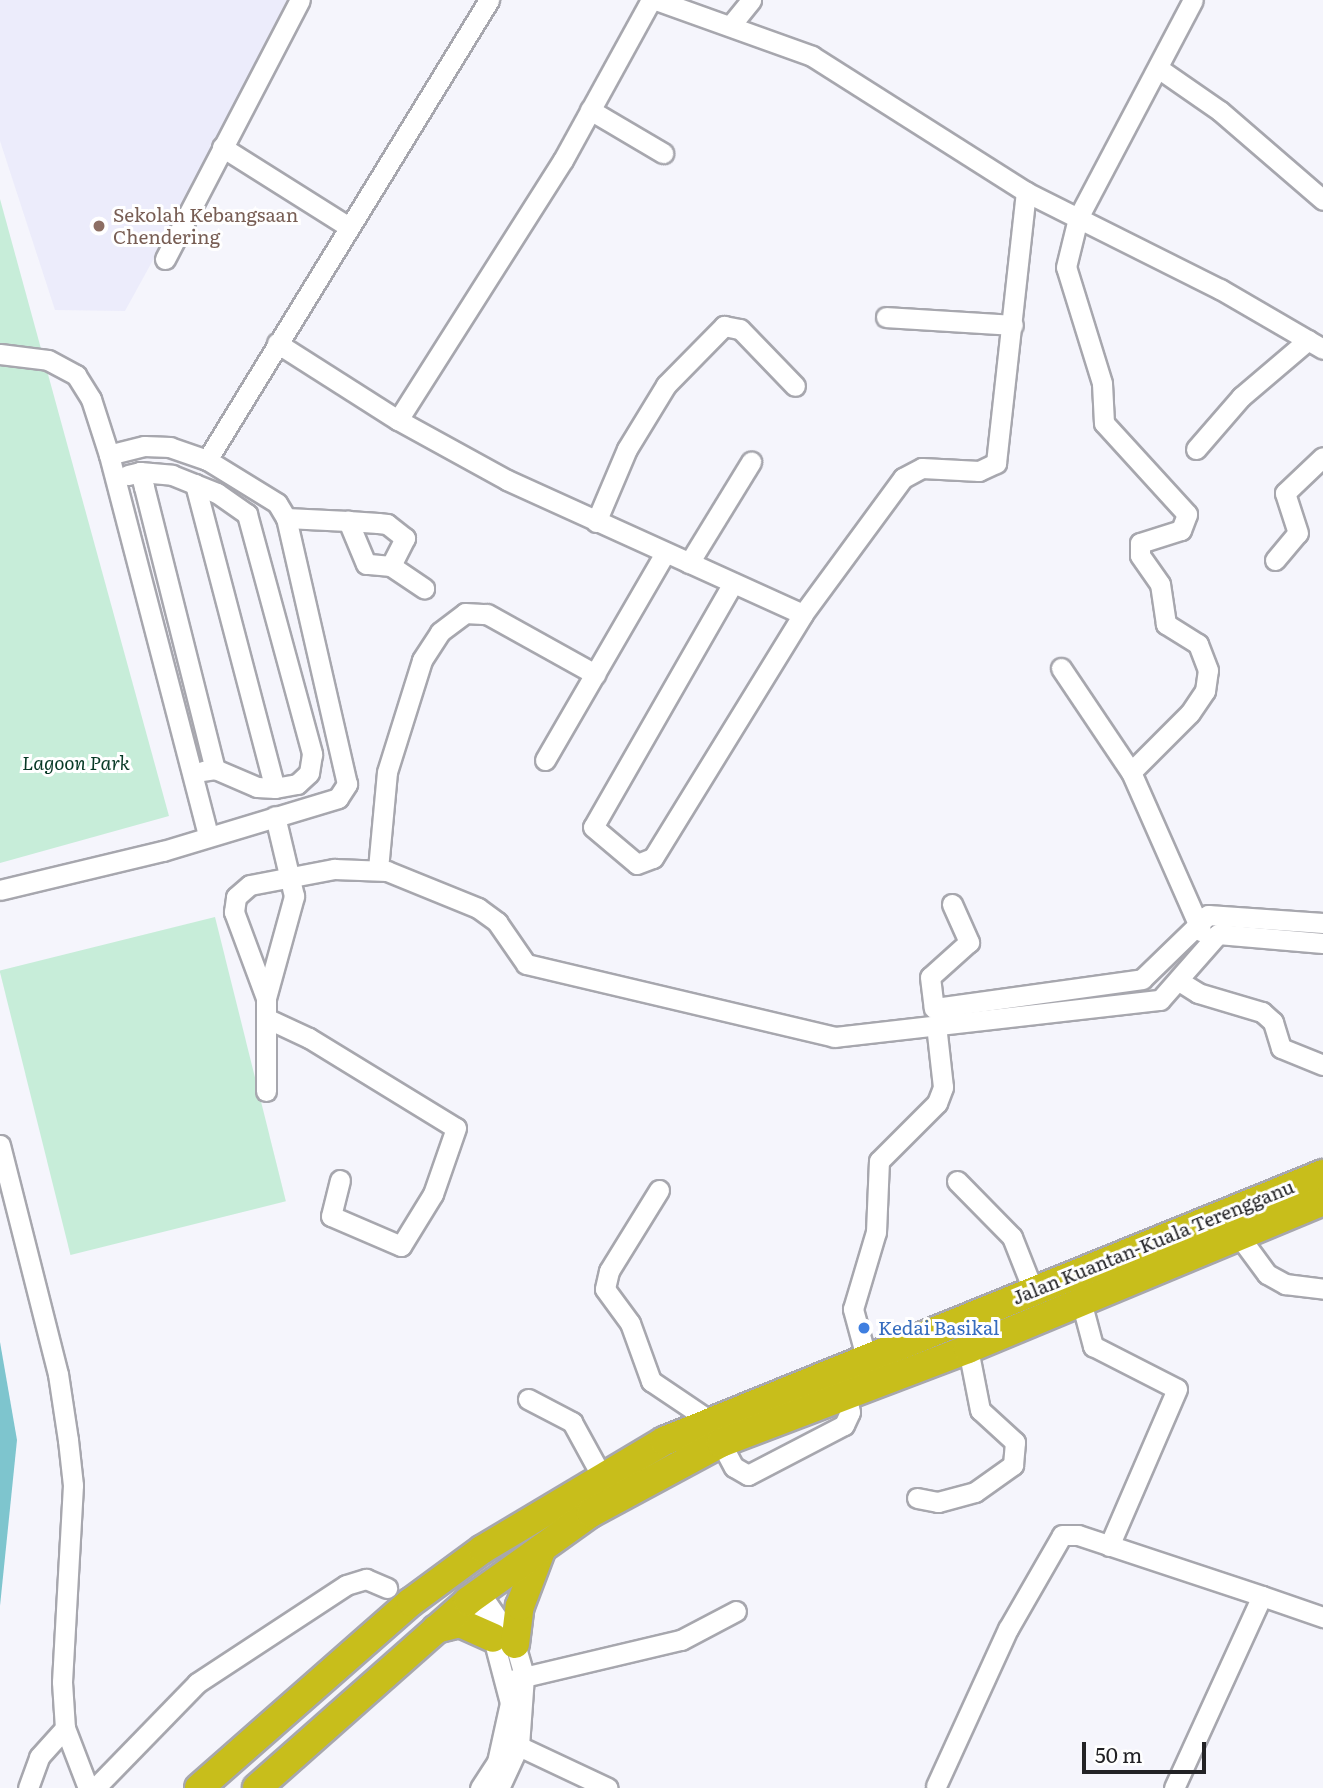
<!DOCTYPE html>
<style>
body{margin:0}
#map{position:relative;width:1323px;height:1788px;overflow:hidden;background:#f5f5fc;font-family:Literata,serif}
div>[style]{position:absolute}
.built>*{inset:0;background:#ececfb}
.green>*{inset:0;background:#c7edd9;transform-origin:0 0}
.water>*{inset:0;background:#7ec5ce}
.roads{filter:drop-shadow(2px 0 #a7a7ae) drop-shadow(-2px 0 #a7a7ae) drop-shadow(0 2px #a7a7ae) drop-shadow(0 -2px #a7a7ae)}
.minor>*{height:19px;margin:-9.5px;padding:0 9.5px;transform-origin:9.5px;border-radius:9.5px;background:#fff}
.highway>*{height:28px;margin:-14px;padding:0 14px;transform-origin:14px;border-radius:14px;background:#c8be1b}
.dots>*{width:19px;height:19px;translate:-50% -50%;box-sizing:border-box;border:4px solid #fff;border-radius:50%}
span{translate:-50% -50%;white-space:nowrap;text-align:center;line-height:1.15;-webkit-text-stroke:6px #fff;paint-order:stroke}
.education-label{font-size:19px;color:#785e54}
.left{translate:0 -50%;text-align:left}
.park-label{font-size:19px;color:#083926;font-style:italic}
.street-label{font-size:19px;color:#222225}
.shop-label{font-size:19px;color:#366cbe}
.scale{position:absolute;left:1082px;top:1742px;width:124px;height:32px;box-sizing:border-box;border:4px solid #222225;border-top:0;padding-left:9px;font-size:21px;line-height:24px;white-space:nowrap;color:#222225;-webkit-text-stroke:5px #fff;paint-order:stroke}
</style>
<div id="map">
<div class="built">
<div style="clip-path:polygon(0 0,296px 0,125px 311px,55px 310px,0 141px)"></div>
</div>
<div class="green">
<div style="clip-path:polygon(0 199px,169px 816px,0 863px)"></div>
<div style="left:215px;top:917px;width:293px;height:222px;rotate:76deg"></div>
</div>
<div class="water">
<div style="clip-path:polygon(0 1342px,17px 1440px,0 1606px)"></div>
</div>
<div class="roads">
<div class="minor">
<div style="left:656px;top:0;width:166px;rotate:19.7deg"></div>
<div style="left:812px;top:56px;width:254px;rotate:32.4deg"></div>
<div style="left:1026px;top:192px;width:217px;rotate:26.6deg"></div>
<div style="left:1220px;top:289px;width:119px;rotate:30.2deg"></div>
<div style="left:731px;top:25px;width:32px;rotate:-51deg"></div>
<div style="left:1158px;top:68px;width:75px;rotate:34.7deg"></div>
<div style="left:1220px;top:111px;width:136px;rotate:40.8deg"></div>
<div style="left:590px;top:110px;width:85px;rotate:30.5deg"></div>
<div style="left:222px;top:147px;width:150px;rotate:32.2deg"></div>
<div style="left:165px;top:259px;width:292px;rotate:-62.5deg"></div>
<div style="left:886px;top:317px;width:127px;rotate:3.6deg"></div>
<div style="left:277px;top:343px;width:143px;rotate:32.5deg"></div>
<div style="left:398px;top:420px;width:124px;rotate:28.8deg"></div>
<div style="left:507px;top:480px;width:325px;rotate:24.4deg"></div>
<div style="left:0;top:354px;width:48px;rotate:7.1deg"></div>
<div style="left:48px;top:360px;width:32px;rotate:28deg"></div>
<div style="left:76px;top:375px;width:28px;rotate:58deg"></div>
<div style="left:91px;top:399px;width:59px;rotate:72.2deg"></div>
<div style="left:398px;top:420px;width:308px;rotate:-57.6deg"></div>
<div style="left:563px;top:160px;width:183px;rotate:-61.2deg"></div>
<div style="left:1196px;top:449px;width:69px;rotate:-49.1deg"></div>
<div style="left:1241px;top:397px;width:88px;rotate:-40.4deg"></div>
<div style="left:207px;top:460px;width:540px;rotate:-58.49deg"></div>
<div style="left:140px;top:472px;width:32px;rotate:5deg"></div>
<div style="left:172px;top:475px;width:48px;rotate:21.8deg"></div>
<div style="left:217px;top:493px;width:37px;rotate:35deg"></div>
<div style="left:247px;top:514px;width:249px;rotate:74.8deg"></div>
<div style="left:312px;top:754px;width:19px;rotate:99deg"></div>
<div style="left:309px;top:773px;width:16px;rotate:137deg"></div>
<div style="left:297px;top:784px;width:22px;rotate:170deg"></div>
<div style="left:275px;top:788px;width:18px;rotate:-177deg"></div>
<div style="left:257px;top:787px;width:46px;rotate:-156.8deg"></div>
<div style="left:128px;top:475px;width:12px;rotate:-14deg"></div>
<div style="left:140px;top:472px;width:16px;rotate:75deg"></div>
<div style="left:144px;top:487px;width:291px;rotate:75.9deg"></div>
<div style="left:215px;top:769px;width:12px;rotate:171deg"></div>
<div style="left:195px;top:484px;width:314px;rotate:75.3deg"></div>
<div style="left:286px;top:518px;width:62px;rotate:2.8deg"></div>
<div style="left:348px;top:521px;width:30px;rotate:4deg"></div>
<div style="left:378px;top:523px;width:9px;rotate:6deg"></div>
<div style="left:387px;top:524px;width:23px;rotate:38deg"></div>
<div style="left:405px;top:538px;width:31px;rotate:117deg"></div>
<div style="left:391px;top:566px;width:25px;rotate:-175deg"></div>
<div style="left:366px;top:564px;width:47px;rotate:-112.7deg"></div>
<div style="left:596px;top:522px;width:79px;rotate:-67deg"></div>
<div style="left:627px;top:449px;width:75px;rotate:-58.6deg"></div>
<div style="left:666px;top:385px;width:83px;rotate:-45.5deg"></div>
<div style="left:724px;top:326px;width:16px;rotate:11deg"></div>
<div style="left:740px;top:329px;width:79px;rotate:46deg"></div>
<div style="left:1275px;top:560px;width:35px;rotate:-50deg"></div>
<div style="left:1298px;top:533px;width:42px;rotate:-108deg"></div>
<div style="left:1285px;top:493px;width:52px;rotate:-43.5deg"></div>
<div style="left:689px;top:563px;width:119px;rotate:-58.5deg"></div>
<div style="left:391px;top:566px;width:40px;rotate:34deg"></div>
<div style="left:733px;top:583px;width:281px;rotate:119.8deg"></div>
<div style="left:593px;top:827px;width:57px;rotate:40.1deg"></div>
<div style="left:637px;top:864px;width:17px;rotate:-21deg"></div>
<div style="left:653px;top:858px;width:286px;rotate:-58.4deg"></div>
<div style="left:803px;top:614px;width:169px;rotate:-53.7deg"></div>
<div style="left:903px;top:478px;width:21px;rotate:-28deg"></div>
<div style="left:922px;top:468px;width:57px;rotate:3deg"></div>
<div style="left:979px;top:471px;width:19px;rotate:-25deg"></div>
<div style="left:996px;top:463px;width:273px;rotate:-83.7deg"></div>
<div style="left:1061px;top:668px;width:125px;rotate:56.1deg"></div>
<div style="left:1131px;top:772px;width:174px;rotate:66.2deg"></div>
<div style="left:545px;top:760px;width:239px;rotate:-59.9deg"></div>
<div style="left:1131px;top:772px;width:83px;rotate:-45deg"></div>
<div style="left:1190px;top:713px;width:27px;rotate:-56deg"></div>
<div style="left:1205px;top:691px;width:21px;rotate:-82deg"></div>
<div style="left:1208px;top:670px;width:28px;rotate:-111deg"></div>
<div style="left:1198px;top:644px;width:38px;rotate:-148deg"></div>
<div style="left:1166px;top:624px;width:40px;rotate:-98.5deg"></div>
<div style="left:1160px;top:584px;width:35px;rotate:-125deg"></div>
<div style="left:1140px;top:555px;width:12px;rotate:-90deg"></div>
<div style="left:1140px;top:543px;width:43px;rotate:-17.6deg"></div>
<div style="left:1181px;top:530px;width:17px;rotate:-69deg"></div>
<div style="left:1187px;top:514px;width:123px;rotate:-132.4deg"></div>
<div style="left:1104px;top:423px;width:40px;rotate:-92.9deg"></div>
<div style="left:1102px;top:383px;width:121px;rotate:-107.2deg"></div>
<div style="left:1066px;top:267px;width:50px;rotate:-76.2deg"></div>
<div style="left:1078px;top:218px;width:246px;rotate:-62.2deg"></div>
<div style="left:378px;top:869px;width:97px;rotate:-84.7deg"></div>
<div style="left:387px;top:772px;width:117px;rotate:-72.6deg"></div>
<div style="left:422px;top:660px;width:33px;rotate:-57deg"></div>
<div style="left:440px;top:632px;width:31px;rotate:-37deg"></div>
<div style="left:465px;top:613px;width:22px;rotate:3deg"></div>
<div style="left:487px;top:614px;width:124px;rotate:29.1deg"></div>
<div style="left:0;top:890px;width:168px;rotate:-13.5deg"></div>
<div style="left:163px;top:851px;width:183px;rotate:-16.8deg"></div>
<div style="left:338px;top:798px;width:17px;rotate:-57deg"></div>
<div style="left:347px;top:784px;width:273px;rotate:-102.9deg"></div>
<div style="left:286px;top:518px;width:17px;rotate:-121deg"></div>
<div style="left:277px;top:503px;width:82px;rotate:-148.4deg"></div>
<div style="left:207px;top:460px;width:39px;rotate:-161deg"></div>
<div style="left:170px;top:447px;width:26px;rotate:-178deg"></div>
<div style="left:144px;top:446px;width:36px;rotate:166deg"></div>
<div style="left:109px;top:455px;width:394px;rotate:75.4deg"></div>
<div style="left:952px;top:904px;width:42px;rotate:65.9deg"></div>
<div style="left:969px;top:942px;width:52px;rotate:138.1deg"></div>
<div style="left:930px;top:977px;width:31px;rotate:83deg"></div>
<div style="left:934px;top:1008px;width:210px;rotate:-7.9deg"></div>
<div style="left:1142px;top:979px;width:92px;rotate:-44.1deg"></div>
<div style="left:1208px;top:915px;width:115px;rotate:4deg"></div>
<div style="left:1179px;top:981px;width:22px;rotate:32deg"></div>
<div style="left:1198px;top:993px;width:67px;rotate:16.5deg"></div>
<div style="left:1262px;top:1012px;width:15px;rotate:42deg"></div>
<div style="left:1273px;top:1022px;width:27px;rotate:73deg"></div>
<div style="left:1281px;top:1048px;width:45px;rotate:22deg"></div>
<div style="left:266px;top:998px;width:92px;rotate:-110.4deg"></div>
<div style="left:234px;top:912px;width:15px;rotate:-82deg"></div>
<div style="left:236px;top:897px;width:18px;rotate:-41deg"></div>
<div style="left:250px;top:885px;width:86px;rotate:-10.8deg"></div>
<div style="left:334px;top:869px;width:53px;rotate:2.2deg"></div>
<div style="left:387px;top:871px;width:98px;rotate:22.1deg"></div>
<div style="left:478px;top:908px;width:24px;rotate:36deg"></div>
<div style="left:497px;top:922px;width:51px;rotate:55.4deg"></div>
<div style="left:526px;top:964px;width:317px;rotate:13.3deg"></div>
<div style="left:834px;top:1037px;width:328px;rotate:-6.5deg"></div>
<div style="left:1160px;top:1000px;width:88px;rotate:-48.7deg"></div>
<div style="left:1218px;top:934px;width:105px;rotate:4.9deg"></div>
<div style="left:266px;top:1018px;width:47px;rotate:24.9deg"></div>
<div style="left:309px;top:1038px;width:172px;rotate:31.5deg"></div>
<div style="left:456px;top:1128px;width:70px;rotate:109.2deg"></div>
<div style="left:433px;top:1194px;width:61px;rotate:121.6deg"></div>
<div style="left:401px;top:1246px;width:76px;rotate:-156.8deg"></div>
<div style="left:331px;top:1216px;width:37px;rotate:-76deg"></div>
<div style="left:266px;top:1091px;width:93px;rotate:-90deg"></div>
<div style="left:266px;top:998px;width:106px;rotate:-74.6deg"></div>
<div style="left:294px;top:896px;width:82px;rotate:-103.4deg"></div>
<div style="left:0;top:1145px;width:236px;rotate:75.8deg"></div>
<div style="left:58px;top:1374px;width:67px;rotate:81.4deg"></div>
<div style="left:68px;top:1440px;width:45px;rotate:83.7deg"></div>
<div style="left:73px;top:1485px;width:197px;rotate:93.2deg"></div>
<div style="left:62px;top:1682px;width:46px;rotate:86.3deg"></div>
<div style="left:65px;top:1728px;width:64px;rotate:69deg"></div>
<div style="left:957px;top:1181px;width:78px;rotate:45.5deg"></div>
<div style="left:1012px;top:1237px;width:57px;rotate:68.4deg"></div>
<div style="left:659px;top:1190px;width:95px;rotate:121.7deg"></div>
<div style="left:609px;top:1271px;width:18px;rotate:103deg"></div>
<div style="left:605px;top:1289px;width:42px;rotate:53.7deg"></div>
<div style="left:630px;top:1323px;width:62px;rotate:70.1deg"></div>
<div style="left:651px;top:1381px;width:70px;rotate:33.9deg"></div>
<div style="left:1239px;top:1236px;width:47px;rotate:53.6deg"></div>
<div style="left:1267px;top:1274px;width:21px;rotate:29deg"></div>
<div style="left:1285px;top:1284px;width:38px;rotate:7deg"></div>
<div style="left:1081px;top:1301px;width:47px;rotate:75.1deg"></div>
<div style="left:1093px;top:1346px;width:94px;rotate:27.1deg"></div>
<div style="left:1177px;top:1389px;width:171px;rotate:113.4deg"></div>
<div style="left:866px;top:1357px;width:50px;rotate:-105.2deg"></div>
<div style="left:853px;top:1309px;width:80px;rotate:-73.4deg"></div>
<div style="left:876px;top:1232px;width:71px;rotate:-87.6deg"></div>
<div style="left:879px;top:1161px;width:82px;rotate:-45deg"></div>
<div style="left:937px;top:1103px;width:17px;rotate:-69deg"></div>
<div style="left:943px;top:1087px;width:62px;rotate:-96.4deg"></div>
<div style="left:528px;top:1399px;width:50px;rotate:27.6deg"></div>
<div style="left:572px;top:1422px;width:60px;rotate:61.3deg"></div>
<div style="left:721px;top:1443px;width:27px;rotate:62deg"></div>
<div style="left:734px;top:1467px;width:16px;rotate:30deg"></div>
<div style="left:748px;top:1475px;width:108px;rotate:-27.5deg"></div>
<div style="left:844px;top:1425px;width:14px;rotate:-65deg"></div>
<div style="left:850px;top:1412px;width:19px;rotate:-102deg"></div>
<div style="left:917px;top:1498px;width:21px;rotate:11deg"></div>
<div style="left:938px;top:1502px;width:38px;rotate:-15deg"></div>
<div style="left:975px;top:1492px;width:47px;rotate:-35.4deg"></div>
<div style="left:1013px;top:1465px;width:23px;rotate:-85deg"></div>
<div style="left:1015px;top:1442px;width:47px;rotate:-137.6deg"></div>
<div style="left:980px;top:1410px;width:62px;rotate:-101.1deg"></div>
<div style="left:480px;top:1593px;width:62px;rotate:55.5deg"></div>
<div style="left:515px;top:1644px;width:33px;rotate:74deg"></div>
<div style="left:524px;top:1676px;width:69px;rotate:94.1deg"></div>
<div style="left:519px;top:1745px;width:47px;rotate:114.9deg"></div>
<div style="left:468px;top:1601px;width:45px;rotate:56deg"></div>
<div style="left:493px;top:1638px;width:67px;rotate:75.3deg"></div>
<div style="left:510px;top:1703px;width:60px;rotate:102.4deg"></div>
<div style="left:497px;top:1762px;width:31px;rotate:123deg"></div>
<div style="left:507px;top:1681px;width:179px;rotate:-13.3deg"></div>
<div style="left:681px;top:1640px;width:62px;rotate:-27.8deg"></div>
<div style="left:508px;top:1741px;width:110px;rotate:25.2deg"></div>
<div style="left:936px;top:1786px;width:173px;rotate:-65.4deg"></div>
<div style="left:1008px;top:1629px;width:108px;rotate:-60.1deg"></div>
<div style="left:1062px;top:1535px;width:16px"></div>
<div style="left:1078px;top:1535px;width:194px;rotate:18.3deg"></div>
<div style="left:28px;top:1788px;width:33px;rotate:-70deg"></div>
<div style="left:39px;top:1757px;width:39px;rotate:-48deg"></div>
<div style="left:95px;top:1788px;width:146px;rotate:-45.8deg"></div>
<div style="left:197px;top:1683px;width:178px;rotate:-33.3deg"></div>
<div style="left:346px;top:1585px;width:21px;rotate:-17deg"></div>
<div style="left:366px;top:1579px;width:23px;rotate:23deg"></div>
<div style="left:1174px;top:1788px;width:211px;rotate:-65.4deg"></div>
<div style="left:1262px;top:1596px;width:65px;rotate:19deg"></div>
</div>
<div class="highway">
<div style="left:436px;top:1629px;width:25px;rotate:-14deg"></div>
<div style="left:460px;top:1623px;width:36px;rotate:24deg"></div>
<div style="left:515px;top:1644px;width:38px;rotate:-83deg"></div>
<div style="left:520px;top:1606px;width:62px;rotate:-69.2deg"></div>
<div style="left:199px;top:1788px;width:282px;rotate:-41.3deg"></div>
<div style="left:411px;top:1602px;width:89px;rotate:-36.4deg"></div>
<div style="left:483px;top:1549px;width:211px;rotate:-30.8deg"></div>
<div style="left:664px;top:1441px;width:711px;rotate:-22.06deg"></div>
<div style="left:257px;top:1788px;width:282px;rotate:-41.5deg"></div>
<div style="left:468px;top:1601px;width:151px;rotate:-35.6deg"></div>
<div style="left:591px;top:1513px;width:148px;rotate:-28.3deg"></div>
<div style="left:721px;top:1443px;width:264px;rotate:-20.8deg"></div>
<div style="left:968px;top:1349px;width:385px;rotate:-22.6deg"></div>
</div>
</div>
<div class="dots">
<div style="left:99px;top:226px;background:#8d6e63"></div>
<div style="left:864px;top:1328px;background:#3f7fe0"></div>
</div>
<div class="education-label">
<span class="left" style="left:113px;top:226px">Sekolah Kebangsaan<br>Chendering</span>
</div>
<div class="park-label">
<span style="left:76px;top:763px">Lagoon Park</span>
</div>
<div class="street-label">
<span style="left:1153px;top:1242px;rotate:-22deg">Jalan Kuantan-Kuala Terengganu</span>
</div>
<div class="shop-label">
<span class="left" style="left:878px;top:1328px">Kedai Basikal</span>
</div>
<div class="scale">50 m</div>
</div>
